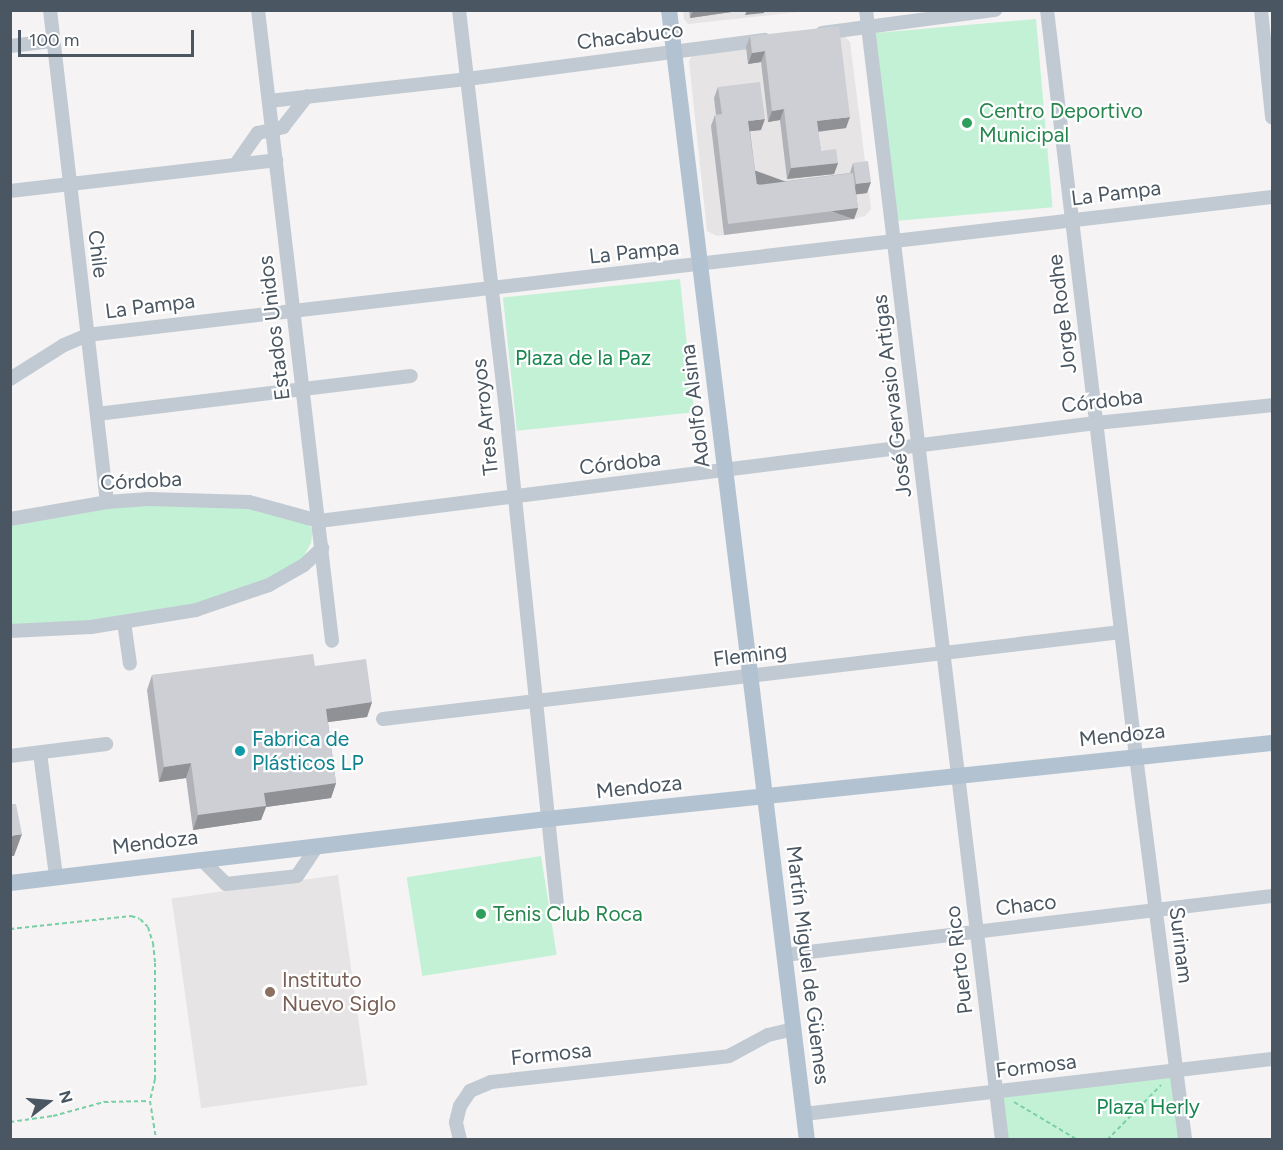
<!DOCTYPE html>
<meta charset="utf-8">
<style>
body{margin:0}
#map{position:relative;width:1283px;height:1150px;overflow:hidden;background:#f5f3f3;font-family:Figtree,sans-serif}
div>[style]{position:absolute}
.education>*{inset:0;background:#e6e4e5;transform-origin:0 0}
.green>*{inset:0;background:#c3f1d5;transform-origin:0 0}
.path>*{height:2px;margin-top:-1px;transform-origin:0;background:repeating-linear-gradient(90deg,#7ad0a6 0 4.5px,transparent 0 7.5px)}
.minor>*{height:14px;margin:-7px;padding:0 7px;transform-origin:7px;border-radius:7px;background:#c1cad2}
.major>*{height:16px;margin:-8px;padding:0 8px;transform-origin:8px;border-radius:8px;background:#b3c2d1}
.wall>*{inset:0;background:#b0b2b7}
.shaded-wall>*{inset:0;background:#909195;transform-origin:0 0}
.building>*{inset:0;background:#cdcfd5;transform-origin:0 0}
.dots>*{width:16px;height:16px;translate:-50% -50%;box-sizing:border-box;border:3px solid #fff;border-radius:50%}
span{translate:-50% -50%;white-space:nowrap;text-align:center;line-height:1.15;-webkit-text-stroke:4.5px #fff;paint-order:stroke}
.street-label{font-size:21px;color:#4a5661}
.leisure-label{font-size:21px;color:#27864d}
.left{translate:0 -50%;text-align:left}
.park-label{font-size:21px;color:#17864f}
.culture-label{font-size:21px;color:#0d838f}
.education-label{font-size:21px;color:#785e54}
.frame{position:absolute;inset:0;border:12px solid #4a5661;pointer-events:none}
.north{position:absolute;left:18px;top:1072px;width:60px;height:60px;-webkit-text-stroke:4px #fff;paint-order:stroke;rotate:74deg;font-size:16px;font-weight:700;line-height:24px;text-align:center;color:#4a5661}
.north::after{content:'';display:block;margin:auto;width:21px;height:27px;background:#4a5661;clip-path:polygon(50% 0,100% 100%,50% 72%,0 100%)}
.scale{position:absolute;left:18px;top:30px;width:176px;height:27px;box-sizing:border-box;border:3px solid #4a5661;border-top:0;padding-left:8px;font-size:18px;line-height:21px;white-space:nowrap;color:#4a5661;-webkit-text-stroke:4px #fff;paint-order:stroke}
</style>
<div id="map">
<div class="education">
<div style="clip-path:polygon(683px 11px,808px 11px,688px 24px,684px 19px)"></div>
<div style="clip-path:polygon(843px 35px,850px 42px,871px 209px,865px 216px,854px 219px,717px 236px,707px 231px,689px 61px,692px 56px)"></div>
<div style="left:338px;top:875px;width:212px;height:168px;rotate:82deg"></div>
</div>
<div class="green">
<div style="left:1036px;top:19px;width:189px;height:161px;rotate:85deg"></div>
<div style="left:680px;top:279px;width:134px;height:178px;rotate:84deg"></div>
<div style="clip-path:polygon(107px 502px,248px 505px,306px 523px,313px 529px,311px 543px,302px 559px,247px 591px,151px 616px,11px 628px,11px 523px)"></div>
<div style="left:541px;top:856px;width:100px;height:136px;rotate:81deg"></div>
<div style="clip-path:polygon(1176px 1071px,1185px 1139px,1002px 1139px,996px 1091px)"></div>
</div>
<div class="path">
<div style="left:10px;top:929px;width:122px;rotate:-6.1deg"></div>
<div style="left:131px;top:916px;width:9px;rotate:18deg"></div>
<div style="left:140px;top:919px;width:11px;rotate:45deg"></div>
<div style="left:148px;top:927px;width:17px;rotate:73deg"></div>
<div style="left:153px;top:943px;width:20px;rotate:84deg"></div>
<div style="left:155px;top:963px;width:116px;rotate:90deg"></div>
<div style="left:155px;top:1079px;width:23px;rotate:103deg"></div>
<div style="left:150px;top:1101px;width:39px;rotate:81deg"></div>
<div style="left:1014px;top:1102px;width:74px;rotate:30.7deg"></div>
<div style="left:10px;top:1122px;width:43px;rotate:-7.9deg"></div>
<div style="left:53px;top:1116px;width:53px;rotate:-15.4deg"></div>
<div style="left:104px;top:1102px;width:45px;rotate:-1.3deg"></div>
<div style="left:1107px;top:1140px;width:77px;rotate:-45.5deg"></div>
</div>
<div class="minor">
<div style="left:50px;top:10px;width:495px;rotate:83.4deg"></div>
<div style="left:258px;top:10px;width:635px;rotate:83.31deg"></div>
<div style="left:459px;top:10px;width:423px;rotate:83.3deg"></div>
<div style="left:508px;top:430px;width:474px;rotate:84.1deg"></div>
<div style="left:866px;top:10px;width:1138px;rotate:83.14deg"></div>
<div style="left:1047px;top:10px;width:751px;rotate:83.2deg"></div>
<div style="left:1136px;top:756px;width:387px;rotate:82.7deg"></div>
<div style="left:1261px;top:10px;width:108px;rotate:84.1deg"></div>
<div style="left:822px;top:33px;width:175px;rotate:-7.6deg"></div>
<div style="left:10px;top:46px;width:43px;rotate:-6.6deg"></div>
<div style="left:269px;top:101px;width:199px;rotate:-6.3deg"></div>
<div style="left:467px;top:79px;width:300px;rotate:-7.5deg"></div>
<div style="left:236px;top:164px;width:38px;rotate:-55deg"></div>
<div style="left:258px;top:133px;width:26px;rotate:-13deg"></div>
<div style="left:283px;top:127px;width:39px;rotate:-52deg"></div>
<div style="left:10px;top:191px;width:268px;rotate:-6.6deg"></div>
<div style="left:10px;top:379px;width:64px;rotate:-32.2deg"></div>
<div style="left:64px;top:345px;width:25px;rotate:-23deg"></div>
<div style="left:87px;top:335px;width:1193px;rotate:-6.64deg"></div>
<div style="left:97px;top:414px;width:316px;rotate:-6.9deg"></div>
<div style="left:10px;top:519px;width:98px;rotate:-9.9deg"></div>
<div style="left:107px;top:502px;width:42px;rotate:-4.1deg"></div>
<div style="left:149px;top:499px;width:100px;rotate:1.7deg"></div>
<div style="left:249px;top:502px;width:73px;rotate:15.2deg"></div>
<div style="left:319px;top:521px;width:783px;rotate:-7.19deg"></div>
<div style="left:1096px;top:423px;width:177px;rotate:-5.8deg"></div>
<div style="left:124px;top:622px;width:42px;rotate:81.9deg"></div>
<div style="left:10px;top:631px;width:81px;rotate:-2.8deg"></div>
<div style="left:91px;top:627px;width:106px;rotate:-9.2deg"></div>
<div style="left:196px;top:610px;width:77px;rotate:-18.9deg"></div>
<div style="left:269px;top:585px;width:40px;rotate:-29.7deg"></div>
<div style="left:304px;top:565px;width:25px;rotate:-43deg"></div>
<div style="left:383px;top:719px;width:743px;rotate:-6.72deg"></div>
<div style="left:40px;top:753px;width:125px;rotate:82.6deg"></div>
<div style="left:10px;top:756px;width:97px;rotate:-7.1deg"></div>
<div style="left:201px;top:859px;width:35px;rotate:45deg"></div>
<div style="left:226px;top:884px;width:71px;rotate:-6.4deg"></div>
<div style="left:297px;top:876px;width:36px;rotate:-56deg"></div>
<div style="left:784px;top:955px;width:492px;rotate:-6.9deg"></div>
<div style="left:804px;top:1114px;width:471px;rotate:-6.7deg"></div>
<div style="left:460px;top:1140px;width:18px;rotate:-103deg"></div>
<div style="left:456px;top:1122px;width:16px;rotate:-76deg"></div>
<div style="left:460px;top:1106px;width:18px;rotate:-56deg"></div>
<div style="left:470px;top:1091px;width:23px;rotate:-23deg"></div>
<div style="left:491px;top:1082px;width:239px;rotate:-6.2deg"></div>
<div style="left:729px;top:1056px;width:44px;rotate:-28.3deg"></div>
<div style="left:768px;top:1035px;width:26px;rotate:-13deg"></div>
</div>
<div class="major">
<div style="left:669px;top:10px;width:1138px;rotate:83.04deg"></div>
<div style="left:10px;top:883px;width:541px;rotate:-6.8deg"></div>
<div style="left:547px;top:819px;width:729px;rotate:-5.98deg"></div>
</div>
<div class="wall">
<div style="clip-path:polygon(689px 10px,745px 10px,690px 18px)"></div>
<div style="clip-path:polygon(750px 36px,846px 128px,818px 132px,821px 151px,838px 163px,834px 174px,787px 179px,780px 120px,768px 122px,761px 62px,748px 64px,746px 47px)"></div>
<div style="clip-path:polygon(718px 87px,761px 130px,750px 131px,757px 185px,850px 173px,853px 163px,867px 193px,856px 194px,858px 208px,854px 219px,724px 235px,711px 126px,715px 115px,716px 115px,714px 98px)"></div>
<div style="clip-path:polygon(315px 666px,372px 702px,367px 717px,328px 722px,336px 783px,331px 798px,266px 807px,261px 820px,193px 830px,186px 778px,159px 782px,147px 690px,152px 675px)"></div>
</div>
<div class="shaded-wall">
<div style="clip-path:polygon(693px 10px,745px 10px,690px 18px)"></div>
<div style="clip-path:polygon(747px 10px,765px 10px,764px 13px,745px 15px)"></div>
<div style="clip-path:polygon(765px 51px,761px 62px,748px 64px,752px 53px)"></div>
<div style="clip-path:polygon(784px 109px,780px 120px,768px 122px,772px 111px)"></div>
<div style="clip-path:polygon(850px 117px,846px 128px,813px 132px,817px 121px)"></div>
<div style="clip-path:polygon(765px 119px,761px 130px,744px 132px,748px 121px)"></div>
<div style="clip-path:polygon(838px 163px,834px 174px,787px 179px,791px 168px)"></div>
<div style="clip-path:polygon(871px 182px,867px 193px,852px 195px,856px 184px)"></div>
<div style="left:858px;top:208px;width:12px;height:131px;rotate:110deg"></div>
<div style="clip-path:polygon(372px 702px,367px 717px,321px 723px,326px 709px)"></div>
<div style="clip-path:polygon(191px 763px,186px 778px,159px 782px,164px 767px)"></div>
<div style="clip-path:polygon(336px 783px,331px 798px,266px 807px,261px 820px,193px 830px,198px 815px,264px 793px)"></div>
<div style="clip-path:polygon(22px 834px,14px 856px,10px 856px,10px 836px)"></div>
</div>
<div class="building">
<div style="clip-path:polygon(839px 26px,850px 117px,817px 121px,821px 151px,836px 149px,838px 163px,791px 168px,784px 109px,772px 111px,765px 51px,752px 53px,750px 36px)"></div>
<div style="clip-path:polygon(760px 82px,765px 119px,748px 121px,757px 185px,853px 173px,858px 208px,728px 224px,715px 115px,722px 114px,718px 87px)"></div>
<div style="left:868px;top:161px;width:21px;height:15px;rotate:82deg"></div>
<div style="clip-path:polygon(313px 654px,315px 666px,366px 659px,372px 702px,326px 709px,336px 783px,264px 793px,266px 806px,198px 815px,191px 763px,164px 767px,152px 675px)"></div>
<div style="clip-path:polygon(10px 804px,16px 804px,22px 834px,10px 836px)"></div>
</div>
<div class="dots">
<div style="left:967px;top:123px;background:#2e9e5b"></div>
<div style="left:240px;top:751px;background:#0f9aa8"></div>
<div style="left:481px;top:914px;background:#2e9e5b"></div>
<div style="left:270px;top:992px;background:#8d6e63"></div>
</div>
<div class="street-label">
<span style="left:630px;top:36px;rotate:-7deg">Chacabuco</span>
<span style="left:1116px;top:193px;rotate:-7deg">La Pampa</span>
<span style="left:634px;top:252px;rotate:-6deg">La Pampa</span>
<span style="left:98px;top:254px;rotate:83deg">Chile</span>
<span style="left:150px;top:306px;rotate:-7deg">La Pampa</span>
<span style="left:1062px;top:314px;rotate:-97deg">Jorge Rodhe</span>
<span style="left:274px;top:328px;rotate:-97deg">Estados Unidos</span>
<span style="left:892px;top:396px;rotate:-97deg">José Gervasio Artigas</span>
<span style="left:1102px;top:401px;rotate:-7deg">Córdoba</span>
<span style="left:695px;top:406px;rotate:-97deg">Adolfo Alsina</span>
<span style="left:485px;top:417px;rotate:-96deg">Tres Arroyos</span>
<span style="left:620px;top:463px;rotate:-7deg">Córdoba</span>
<span style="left:141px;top:481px;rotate:-3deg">Córdoba</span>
<span style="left:750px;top:655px;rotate:-7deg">Fleming</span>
<span style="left:1122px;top:735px;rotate:-6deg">Mendoza</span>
<span style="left:639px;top:787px;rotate:-6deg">Mendoza</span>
<span style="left:155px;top:842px;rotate:-7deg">Mendoza</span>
<span style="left:1026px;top:905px;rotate:-7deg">Chaco</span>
<span style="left:1181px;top:945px;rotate:83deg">Surinam</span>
<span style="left:959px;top:960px;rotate:-97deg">Puerto Rico</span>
<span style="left:808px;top:965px;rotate:83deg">Martín Miguel de Güemes</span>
<span style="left:551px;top:1054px;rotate:-6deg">Formosa</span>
<span style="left:1036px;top:1066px;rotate:-7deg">Formosa</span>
</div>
<div class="leisure-label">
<span class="left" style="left:979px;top:123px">Centro Deportivo<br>Municipal</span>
<span class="left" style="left:493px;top:914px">Tenis Club Roca</span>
</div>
<div class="park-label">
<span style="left:583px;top:358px">Plaza de la Paz</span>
<span style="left:1148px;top:1107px">Plaza Herly</span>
</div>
<div class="culture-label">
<span class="left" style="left:252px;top:751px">Fabrica de<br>Plásticos LP</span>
</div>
<div class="education-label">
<span class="left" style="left:282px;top:992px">Instituto<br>Nuevo Siglo</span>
</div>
<div class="frame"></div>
<div class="north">N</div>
<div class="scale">100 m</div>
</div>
